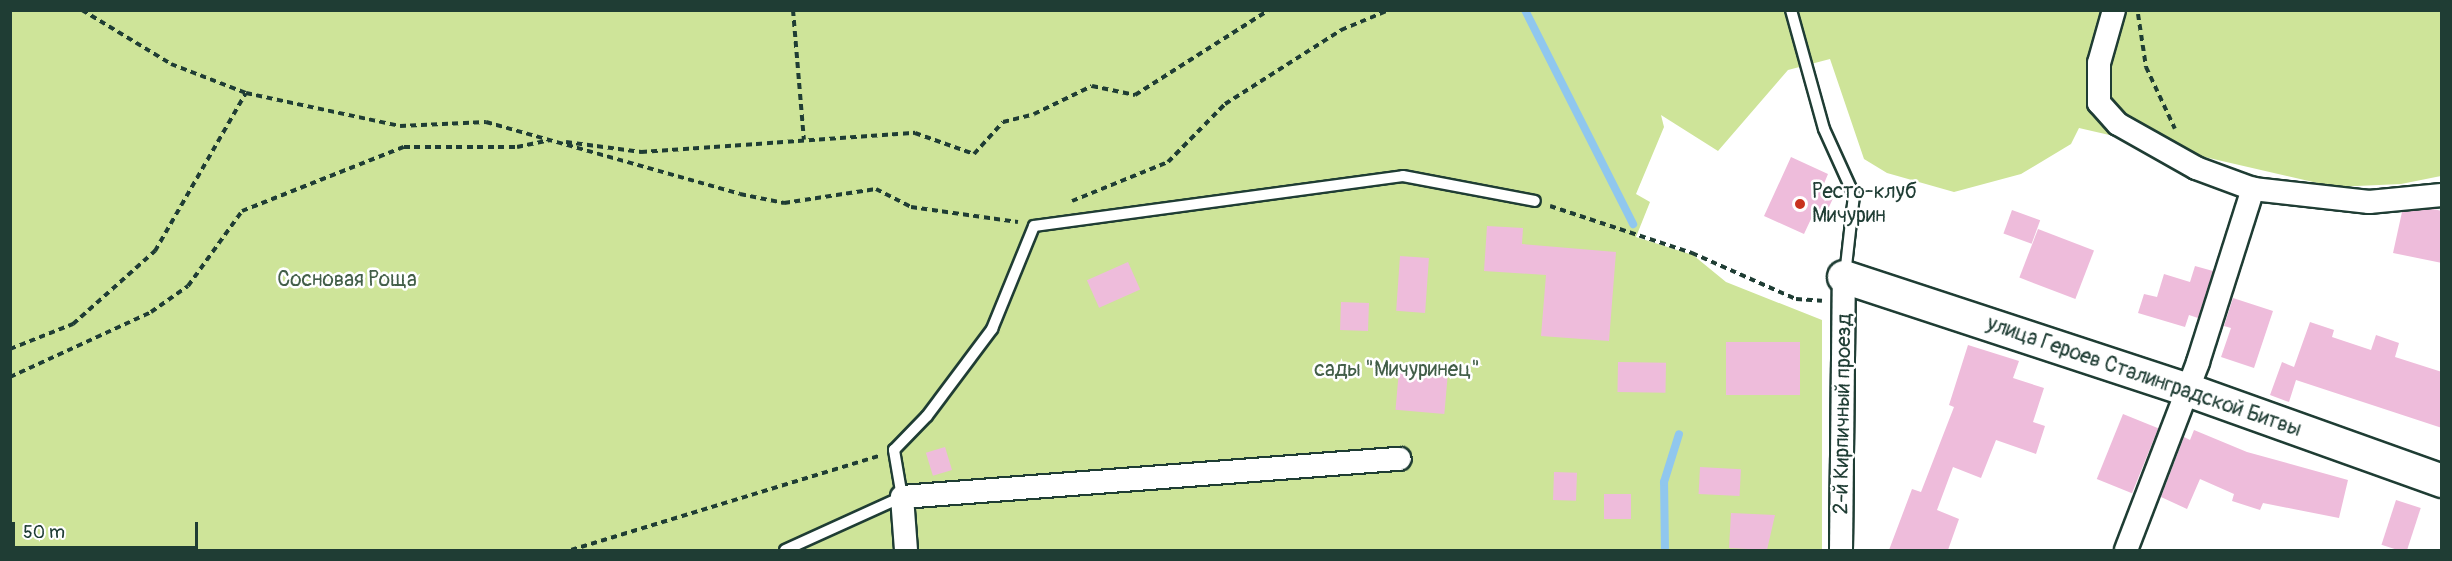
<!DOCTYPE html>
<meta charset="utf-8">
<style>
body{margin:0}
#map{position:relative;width:2452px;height:561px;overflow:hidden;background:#fff;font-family:Pangolin,sans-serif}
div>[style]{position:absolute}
.green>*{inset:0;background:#cee499}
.stream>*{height:8px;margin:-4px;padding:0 4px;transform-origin:4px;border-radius:4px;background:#90c7ee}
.building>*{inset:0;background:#eebcdb;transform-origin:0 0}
.path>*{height:4px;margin-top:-2px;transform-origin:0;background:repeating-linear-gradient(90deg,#1f3d34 0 6px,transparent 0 10.5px)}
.roads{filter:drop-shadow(2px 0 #1f3d34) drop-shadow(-2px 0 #1f3d34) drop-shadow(0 2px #1f3d34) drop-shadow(0 -2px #1f3d34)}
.lane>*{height:10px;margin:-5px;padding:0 5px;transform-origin:5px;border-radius:5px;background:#fff}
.street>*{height:22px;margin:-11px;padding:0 11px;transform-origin:11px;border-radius:11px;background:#fff}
.secondary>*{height:32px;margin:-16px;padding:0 16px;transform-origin:16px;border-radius:16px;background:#fff}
.dots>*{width:16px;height:16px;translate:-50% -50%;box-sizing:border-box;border:3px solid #fff;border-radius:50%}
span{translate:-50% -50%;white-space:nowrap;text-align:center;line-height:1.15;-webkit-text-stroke:5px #fff;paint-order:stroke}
.poi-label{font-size:21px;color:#1f3d34}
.left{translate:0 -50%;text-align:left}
.park-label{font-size:21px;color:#425e48}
.street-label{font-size:21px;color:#1f3d34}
.frame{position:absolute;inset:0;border:12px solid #1f3d34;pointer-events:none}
.scale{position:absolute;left:12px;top:522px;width:186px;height:27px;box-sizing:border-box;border:3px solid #1f3d34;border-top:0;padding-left:8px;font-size:18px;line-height:21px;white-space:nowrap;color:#1f3d34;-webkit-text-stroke:4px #fff;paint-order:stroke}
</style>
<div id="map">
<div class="green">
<div style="clip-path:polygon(10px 11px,2441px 11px,2441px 176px,2401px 184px,2335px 187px,2079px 128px,2071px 144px,2021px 174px,1954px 192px,1887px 173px,1864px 159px,1830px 59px,1788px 70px,1718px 151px,1661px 115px,1664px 127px,1636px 194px,1650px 202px,1636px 237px,1693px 255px,1726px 282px,1822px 320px,1822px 550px,11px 550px)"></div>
</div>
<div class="stream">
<div style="left:1525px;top:10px;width:240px;rotate:63.2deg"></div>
<div style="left:1665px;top:550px;width:68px;rotate:-90.8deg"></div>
<div style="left:1664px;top:482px;width:50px;rotate:-72.6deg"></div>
</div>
<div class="building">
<div style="clip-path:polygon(1791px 157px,1828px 174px,1823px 186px,1836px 192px,1821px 224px,1811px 219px,1804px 234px,1764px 216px)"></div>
<div style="clip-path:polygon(2433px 209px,2442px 211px,2442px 263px,2393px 253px,2402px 212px)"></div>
<div style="left:2012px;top:210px;width:30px;height:25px;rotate:20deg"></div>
<div style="clip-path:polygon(1487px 226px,1523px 228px,1522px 244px,1616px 252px,1609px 341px,1541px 336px,1546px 275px,1484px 271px)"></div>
<div style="left:2038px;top:229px;width:60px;height:52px;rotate:21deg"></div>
<div style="left:1400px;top:256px;width:29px;height:55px;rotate:4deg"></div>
<div style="left:1128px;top:262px;width:30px;height:45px;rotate:66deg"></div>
<div style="clip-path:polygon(2195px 266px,2213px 271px,2198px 318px,2189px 315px,2185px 327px,2138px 313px,2144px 294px,2157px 297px,2164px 274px,2190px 282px)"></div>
<div style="clip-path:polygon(2233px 298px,2273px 311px,2254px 368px,2221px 357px,2231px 328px,2224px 326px)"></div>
<div style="left:1341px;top:302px;width:28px;height:28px;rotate:2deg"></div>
<div style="clip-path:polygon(2310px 322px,2334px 330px,2332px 337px,2371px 350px,2376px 335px,2399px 343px,2395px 357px,2442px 372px,2442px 428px,2296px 380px,2289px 402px,2270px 395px,2282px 362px,2294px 367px)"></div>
<div style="left:1726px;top:342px;width:74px;height:53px"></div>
<div style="clip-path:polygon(1968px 345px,2019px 361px,2013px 378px,2044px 388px,2033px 422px,2045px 426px,2036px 454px,1996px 440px,1981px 478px,1953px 467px,1937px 510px,1959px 519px,1948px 550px,1889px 550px,1912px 489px,1921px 492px,1954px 407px,1949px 405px)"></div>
<div style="left:1618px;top:362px;width:48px;height:30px;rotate:1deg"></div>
<div style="left:1399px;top:370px;width:49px;height:40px;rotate:5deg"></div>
<div style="left:2123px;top:414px;width:38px;height:70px;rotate:22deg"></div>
<div style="clip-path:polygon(2194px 430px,2247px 452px,2348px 480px,2339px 518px,2263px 503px,2260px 510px,2232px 501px,2234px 494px,2200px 479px,2187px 509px,2161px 497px,2184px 437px,2190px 440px)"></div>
<div style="left:945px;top:447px;width:24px;height:20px;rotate:73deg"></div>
<div style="left:1700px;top:467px;width:41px;height:27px;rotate:3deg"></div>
<div style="left:1554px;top:472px;width:23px;height:28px;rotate:2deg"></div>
<div style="left:1604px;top:494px;width:27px;height:25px"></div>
<div style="left:2396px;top:500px;width:26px;height:47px;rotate:18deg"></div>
<div style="clip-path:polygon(1731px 513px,1775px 515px,1767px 550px,1729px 548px)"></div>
</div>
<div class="path">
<div style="left:82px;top:10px;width:104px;rotate:31.2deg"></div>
<div style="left:171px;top:64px;width:80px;rotate:21.1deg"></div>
<div style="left:246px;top:93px;width:157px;rotate:12.1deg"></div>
<div style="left:400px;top:126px;width:86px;rotate:-2.7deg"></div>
<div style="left:486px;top:122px;width:264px;rotate:15.8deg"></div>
<div style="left:740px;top:194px;width:45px;rotate:11.6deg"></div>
<div style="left:784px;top:203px;width:93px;rotate:-8.7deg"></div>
<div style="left:876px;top:189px;width:39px;rotate:27deg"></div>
<div style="left:911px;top:207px;width:108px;rotate:8deg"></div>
<div style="left:793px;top:10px;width:130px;rotate:85.2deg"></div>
<div style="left:2138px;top:14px;width:54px;rotate:81.4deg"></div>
<div style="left:2146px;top:67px;width:68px;rotate:64.9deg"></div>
<div style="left:566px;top:142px;width:76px;rotate:7.6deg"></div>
<div style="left:641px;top:152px;width:275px;rotate:-4deg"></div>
<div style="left:915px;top:133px;width:63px;rotate:19.6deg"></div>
<div style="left:974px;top:154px;width:43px;rotate:-47.8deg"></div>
<div style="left:1003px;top:122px;width:32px;rotate:-14deg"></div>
<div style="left:1034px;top:114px;width:64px;rotate:-25.8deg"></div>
<div style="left:1092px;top:86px;width:44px;rotate:11.8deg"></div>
<div style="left:1135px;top:95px;width:159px;rotate:-32.4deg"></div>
<div style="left:1072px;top:201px;width:104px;rotate:-22.1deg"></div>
<div style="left:1168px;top:162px;width:81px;rotate:-45.5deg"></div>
<div style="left:1225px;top:104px;width:138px;rotate:-32.5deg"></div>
<div style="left:1341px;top:30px;width:52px;rotate:-22.6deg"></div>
<div style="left:1550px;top:206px;width:150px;rotate:18.3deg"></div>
<div style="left:1692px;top:253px;width:114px;rotate:23.9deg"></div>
<div style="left:1796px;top:299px;width:26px;rotate:4deg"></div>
<div style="left:10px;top:349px;width:68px;rotate:-21.6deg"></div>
<div style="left:73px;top:324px;width:110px;rotate:-41.7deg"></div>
<div style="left:155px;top:251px;width:182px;rotate:-60.1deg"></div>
<div style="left:10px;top:377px;width:155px;rotate:-24.7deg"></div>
<div style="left:151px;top:312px;width:45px;rotate:-35.1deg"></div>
<div style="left:188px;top:286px;width:92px;rotate:-54.2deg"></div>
<div style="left:242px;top:211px;width:174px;rotate:-21.6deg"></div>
<div style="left:404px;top:147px;width:113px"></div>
<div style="left:517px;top:147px;width:34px;rotate:-12deg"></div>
<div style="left:571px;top:550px;width:322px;rotate:-17deg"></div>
</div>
<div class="roads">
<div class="lane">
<div style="left:1791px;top:10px;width:123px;rotate:74.5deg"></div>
<div style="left:1824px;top:129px;width:72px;rotate:65.6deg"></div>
<div style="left:1854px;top:195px;width:81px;rotate:96.4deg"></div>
<div style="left:785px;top:550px;width:128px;rotate:-24.4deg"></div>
<div style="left:902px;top:497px;width:48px;rotate:-99.7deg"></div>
<div style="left:894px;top:450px;width:47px;rotate:-45.9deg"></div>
<div style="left:927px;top:416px;width:109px;rotate:-53.2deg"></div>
<div style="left:992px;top:329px;width:111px;rotate:-67.8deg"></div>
<div style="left:1034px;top:226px;width:372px;rotate:-7.7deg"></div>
<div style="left:1403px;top:176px;width:134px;rotate:10.7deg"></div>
</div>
<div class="street">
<div style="left:2114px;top:10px;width:55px;rotate:105.8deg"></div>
<div style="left:2099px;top:63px;width:40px;rotate:90deg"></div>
<div style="left:2099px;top:103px;width:28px;rotate:48deg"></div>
<div style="left:2118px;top:124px;width:90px;rotate:29.4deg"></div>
<div style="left:2196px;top:168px;width:61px;rotate:20.2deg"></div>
<div style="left:2253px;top:189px;width:117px;rotate:6.4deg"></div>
<div style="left:2369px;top:202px;width:73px;rotate:-5.5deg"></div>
<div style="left:906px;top:550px;width:53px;rotate:-94.3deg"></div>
<div style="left:902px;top:497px;width:499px;rotate:-4.4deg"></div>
<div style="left:1841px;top:550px;width:273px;rotate:-89.4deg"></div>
<div style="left:2126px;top:550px;width:201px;rotate:-69deg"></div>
<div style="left:2198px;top:362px;width:182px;rotate:-72.4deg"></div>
</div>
<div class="secondary">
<div style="left:1844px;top:277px;width:362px;rotate:18.2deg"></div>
<div style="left:2188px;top:390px;width:270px;rotate:19.7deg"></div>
</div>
</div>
<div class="dots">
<div style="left:1800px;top:204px;background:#c8321e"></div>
</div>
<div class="poi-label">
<span class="left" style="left:1812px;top:204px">Ресто-клуб<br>Мичурин</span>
</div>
<div class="park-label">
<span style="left:347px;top:280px">Сосновая Роща</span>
<span style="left:1397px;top:370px">сады "Мичуринец"</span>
</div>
<div class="street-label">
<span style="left:2144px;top:377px;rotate:19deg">улица Героев Сталинградской Битвы</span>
<span style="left:1843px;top:414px;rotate:-89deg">2-й Кирпичный проезд</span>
</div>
<div class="frame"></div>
<div class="scale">50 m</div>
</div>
